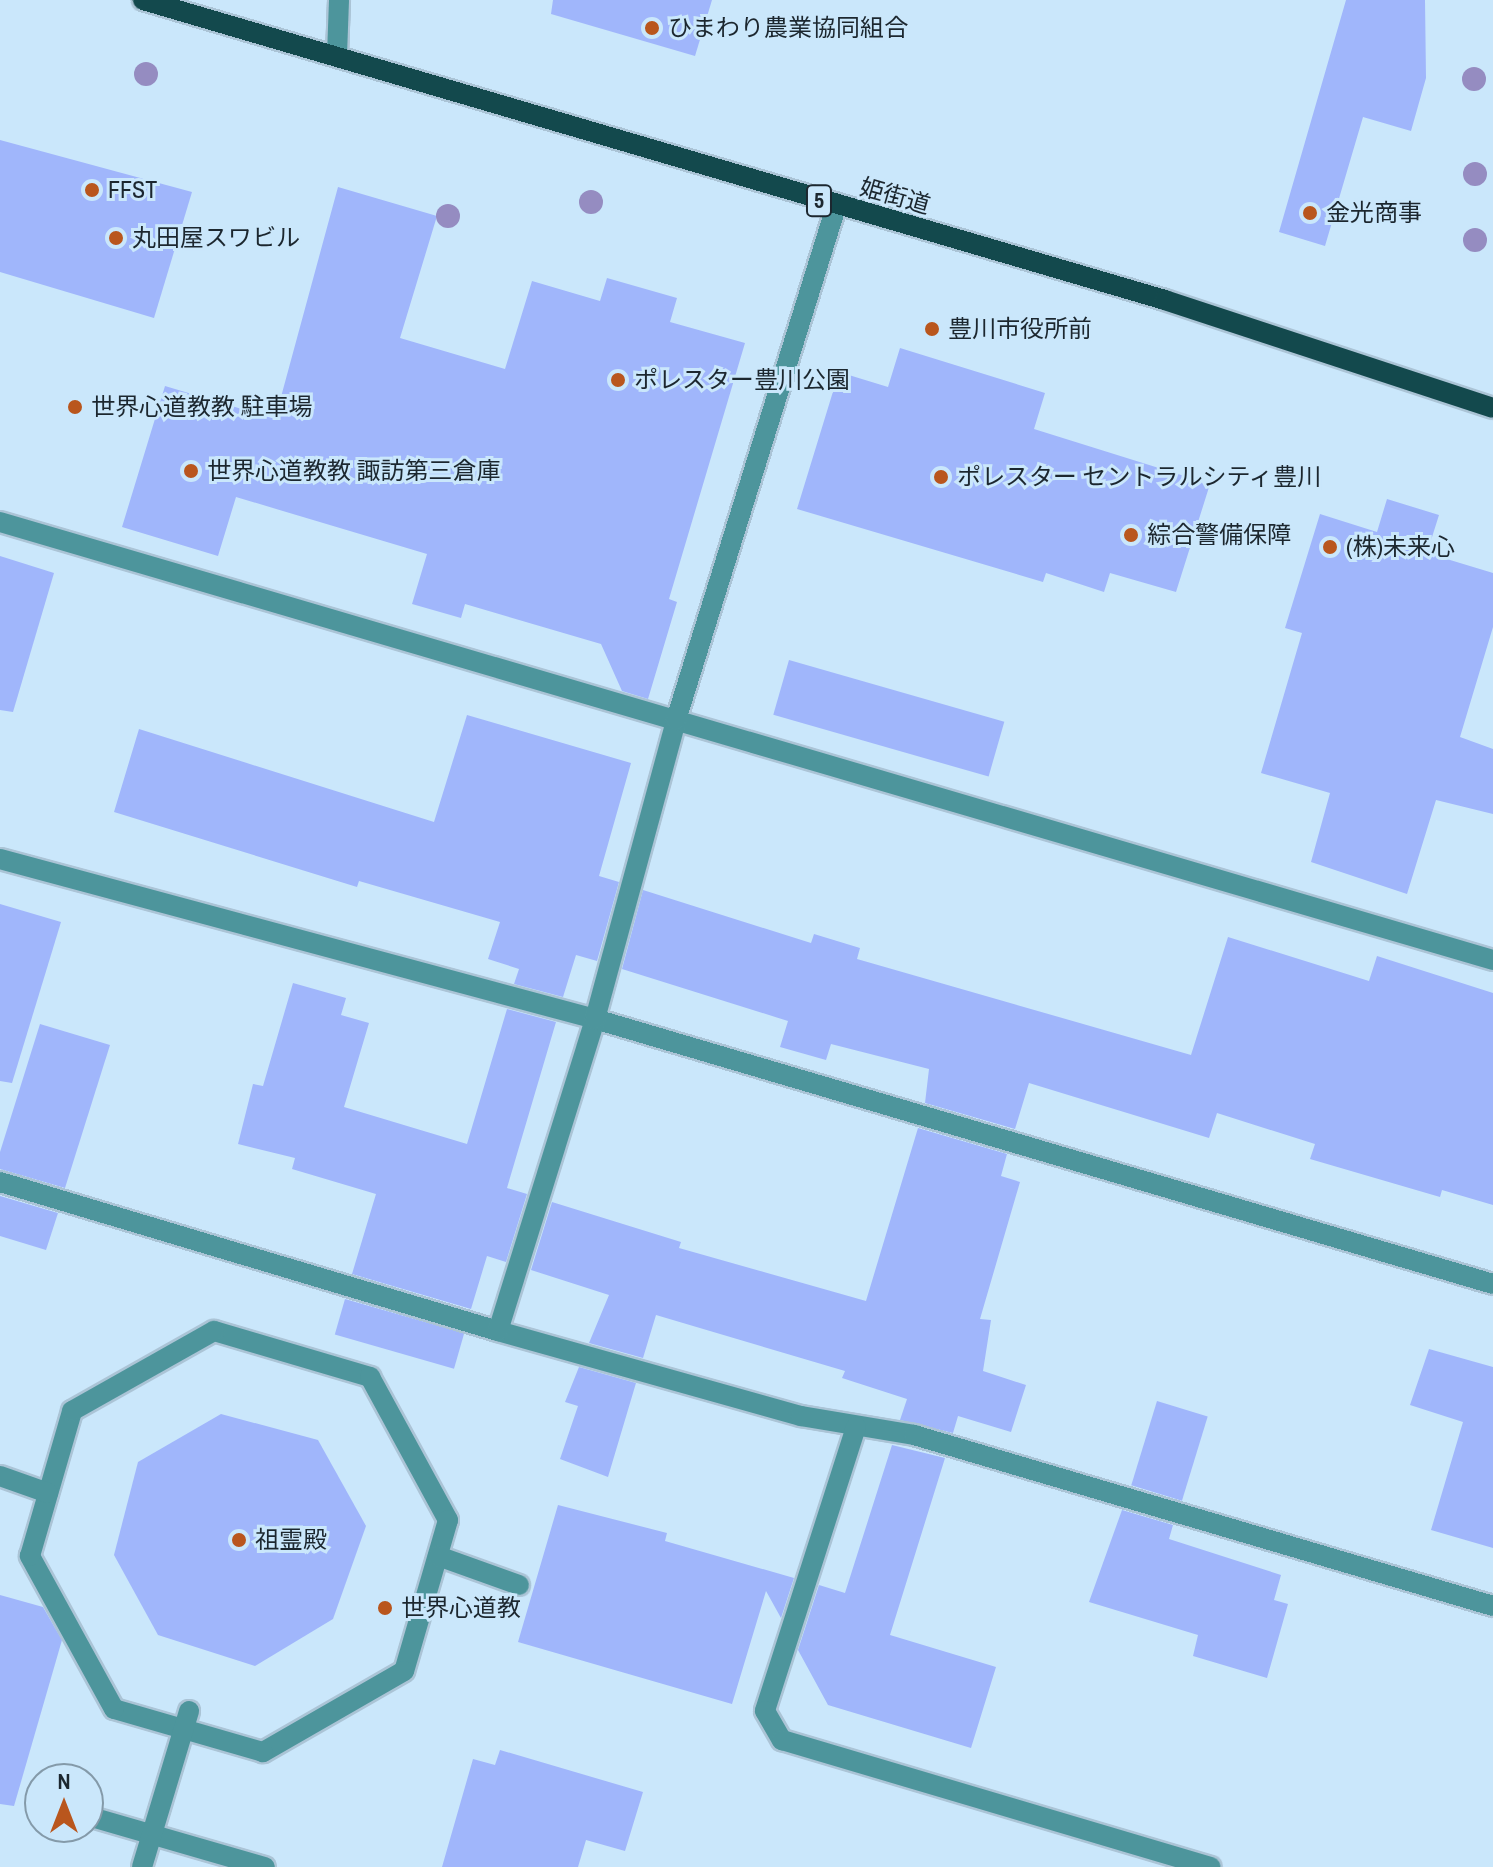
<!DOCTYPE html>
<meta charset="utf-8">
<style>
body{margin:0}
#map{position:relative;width:1493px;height:1867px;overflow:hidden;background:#cae7fb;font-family:"Archivo Narrow","Noto Sans JP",sans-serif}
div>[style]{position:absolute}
.building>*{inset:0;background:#a0b6fb;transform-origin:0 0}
.roads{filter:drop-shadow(2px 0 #abc4d6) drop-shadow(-2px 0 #abc4d6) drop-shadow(0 2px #abc4d6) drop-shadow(0 -2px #abc4d6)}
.minor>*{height:20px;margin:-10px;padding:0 10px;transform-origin:10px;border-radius:10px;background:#4d959c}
.major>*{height:20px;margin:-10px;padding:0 10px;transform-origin:10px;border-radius:10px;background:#13494d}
.trees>*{width:24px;height:24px;margin:-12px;border-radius:50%;background:#958cc1}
.dots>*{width:22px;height:22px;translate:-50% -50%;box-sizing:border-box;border:4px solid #cae7fb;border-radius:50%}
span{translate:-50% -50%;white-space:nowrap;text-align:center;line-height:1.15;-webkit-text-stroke:6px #cae7fb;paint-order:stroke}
.shield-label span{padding:2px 6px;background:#cae7fb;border:2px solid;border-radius:6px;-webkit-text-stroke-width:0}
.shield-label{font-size:22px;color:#1c272f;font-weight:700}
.poi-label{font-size:24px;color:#1c272f}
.left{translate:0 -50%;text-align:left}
.street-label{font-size:24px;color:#1c272f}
.north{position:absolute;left:24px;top:1763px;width:80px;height:80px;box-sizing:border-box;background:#cae7fb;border:2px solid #849aa9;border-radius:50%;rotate:0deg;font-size:22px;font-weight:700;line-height:32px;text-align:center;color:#1c272f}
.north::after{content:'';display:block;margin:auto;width:28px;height:36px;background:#b9561d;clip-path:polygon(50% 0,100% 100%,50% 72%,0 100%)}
</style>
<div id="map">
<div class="building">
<div style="clip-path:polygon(553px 0,712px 0,695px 56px,551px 14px)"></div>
<div style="clip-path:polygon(1346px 0,1425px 0,1426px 78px,1411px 131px,1363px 117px,1325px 246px,1279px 232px)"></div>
<div style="clip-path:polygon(0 140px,192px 192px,154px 318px,0 272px)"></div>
<div style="clip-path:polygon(338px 187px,437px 216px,400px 338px,505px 369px,532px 281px,600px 301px,607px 278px,677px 298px,670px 322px,745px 343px,669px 599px,677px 602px,648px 699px,622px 691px,601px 644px,465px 604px,461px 618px,412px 604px,427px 554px,236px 497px,218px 556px,122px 527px,165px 386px,275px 419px)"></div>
<div style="clip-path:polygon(900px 348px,1045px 393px,1034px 429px,1210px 484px,1176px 592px,1110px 573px,1104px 592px,1046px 573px,1043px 582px,797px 509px,839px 372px,888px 387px)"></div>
<div style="clip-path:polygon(1387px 499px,1439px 515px,1427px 553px,1493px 573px,1493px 627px,1460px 737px,1493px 749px,1493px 814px,1436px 800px,1407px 894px,1311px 862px,1330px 793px,1261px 773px,1302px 633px,1285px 628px,1320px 514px,1377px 532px)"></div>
<div style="clip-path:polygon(0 556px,54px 573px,13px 712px,0 710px)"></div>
<div style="left:789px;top:660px;width:224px;height:57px;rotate:16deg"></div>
<div style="clip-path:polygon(467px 715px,631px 763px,599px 876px,619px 882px,597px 961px,576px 955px,563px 997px,514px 984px,519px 969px,488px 959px,500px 922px,359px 881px,357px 887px,114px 812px,139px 729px,434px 822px)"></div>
<div style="clip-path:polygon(643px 890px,811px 943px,814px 934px,860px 948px,857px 959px,1191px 1055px,1228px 937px,1369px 981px,1377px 956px,1493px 993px,1493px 1205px,1442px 1190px,1440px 1197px,1310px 1159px,1315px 1144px,1217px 1113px,1209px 1138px,1029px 1083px,1015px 1129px,925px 1103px,929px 1069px,831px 1044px,826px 1060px,780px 1047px,788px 1021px,622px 969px)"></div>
<div style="clip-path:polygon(0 904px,61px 922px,12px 1083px,0 1081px)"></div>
<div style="clip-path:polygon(293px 983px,346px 998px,341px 1015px,369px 1023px,344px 1107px,467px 1144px,507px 1009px,556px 1022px,507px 1188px,527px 1194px,506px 1262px,487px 1256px,471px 1309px,352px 1274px,376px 1194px,292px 1169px,295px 1158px,238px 1144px,253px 1084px,263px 1086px)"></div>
<div style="clip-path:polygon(40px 1024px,110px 1045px,65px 1188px,0 1169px,0 1152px)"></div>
<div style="clip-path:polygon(918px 1128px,1007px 1154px,1001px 1176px,1020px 1182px,980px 1319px,991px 1320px,983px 1371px,1026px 1385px,1011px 1432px,958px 1416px,953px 1433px,900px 1420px,907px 1399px,842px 1378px,845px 1371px,656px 1315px,643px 1358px,589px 1343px,609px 1295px,531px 1270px,552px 1202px,681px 1242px,679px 1248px,866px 1301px)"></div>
<div style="clip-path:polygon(0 1196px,58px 1213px,46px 1250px,0 1236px)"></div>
<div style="left:345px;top:1299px;width:124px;height:37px;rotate:16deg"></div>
<div style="clip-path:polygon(1429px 1349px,1493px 1367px,1493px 1548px,1431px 1530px,1463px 1422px,1410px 1405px)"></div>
<div style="clip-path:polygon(579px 1367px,636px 1383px,608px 1477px,560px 1459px,578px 1406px,565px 1402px)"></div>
<div style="left:1157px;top:1401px;width:53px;height:88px;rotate:17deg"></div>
<div style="clip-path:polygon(221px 1414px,318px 1440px,366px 1526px,333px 1619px,255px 1666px,158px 1635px,114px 1555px,138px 1462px)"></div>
<div style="clip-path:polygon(892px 1445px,945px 1458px,890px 1635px,996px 1667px,971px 1748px,828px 1705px,798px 1650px,819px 1585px,845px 1593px)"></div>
<div style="clip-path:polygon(558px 1505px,667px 1533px,665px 1541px,794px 1578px,781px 1618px,766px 1591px,732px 1704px,518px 1642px)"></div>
<div style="clip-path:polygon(1122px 1510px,1173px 1525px,1169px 1539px,1281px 1575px,1274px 1600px,1288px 1604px,1267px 1678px,1193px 1656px,1198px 1635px,1089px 1602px)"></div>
<div style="clip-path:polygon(0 1595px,43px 1607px,62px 1640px,14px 1806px,0 1804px)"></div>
<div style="clip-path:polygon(500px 1750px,643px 1792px,625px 1851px,586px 1840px,578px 1867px,442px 1867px,473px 1759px,495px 1765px)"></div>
</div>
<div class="roads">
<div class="minor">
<div style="left:337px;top:55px;width:55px;rotate:-87.9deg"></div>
<div style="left:0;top:522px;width:1556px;rotate:16.35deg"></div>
<div style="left:0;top:859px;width:616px;rotate:15.05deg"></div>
<div style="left:595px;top:1019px;width:936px;rotate:16.44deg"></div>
<div style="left:0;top:1182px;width:520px;rotate:16.66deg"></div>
<div style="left:498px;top:1331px;width:315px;rotate:15.7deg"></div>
<div style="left:801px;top:1416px;width:115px;rotate:9.5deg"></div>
<div style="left:914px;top:1435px;width:604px;rotate:16.45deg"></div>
<div style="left:214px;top:1331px;width:163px;rotate:16.4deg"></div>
<div style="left:370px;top:1377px;width:163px;rotate:61.4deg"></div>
<div style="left:448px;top:1520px;width:157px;rotate:106.2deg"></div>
<div style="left:404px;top:1671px;width:163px;rotate:150.1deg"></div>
<div style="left:263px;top:1752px;width:155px;rotate:-163.9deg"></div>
<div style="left:114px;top:1709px;width:175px;rotate:-118.8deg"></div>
<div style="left:30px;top:1556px;width:151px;rotate:-73.8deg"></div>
<div style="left:72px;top:1411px;width:163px;rotate:-29.4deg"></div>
<div style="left:498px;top:1331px;width:327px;rotate:-72.7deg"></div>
<div style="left:595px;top:1019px;width:310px;rotate:-74.8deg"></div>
<div style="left:676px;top:720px;width:537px;rotate:-72.68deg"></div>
<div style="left:856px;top:1427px;width:298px;rotate:107.8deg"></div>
<div style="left:765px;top:1711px;width:34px;rotate:60deg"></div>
<div style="left:782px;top:1740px;width:447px;rotate:16.5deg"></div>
<div style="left:0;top:1476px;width:51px;rotate:19.5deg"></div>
<div style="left:438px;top:1556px;width:86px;rotate:19.7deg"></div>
<div style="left:88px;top:1816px;width:184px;rotate:16.1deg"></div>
<div style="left:142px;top:1867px;width:163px;rotate:-73.2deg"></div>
</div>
<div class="major">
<div style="left:143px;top:0;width:1065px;rotate:16.36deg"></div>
<div style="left:1165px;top:300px;width:345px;rotate:18.2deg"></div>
</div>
</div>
<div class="trees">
<div style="left:146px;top:74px"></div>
<div style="left:1474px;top:79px"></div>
<div style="left:1475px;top:174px"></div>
<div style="left:591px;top:202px"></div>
<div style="left:448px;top:216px"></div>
<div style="left:1475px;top:240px"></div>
</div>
<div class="dots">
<div style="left:652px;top:28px;background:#b9561d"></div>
<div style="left:92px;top:190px;background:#b9561d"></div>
<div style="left:1310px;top:213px;background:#b9561d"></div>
<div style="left:116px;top:238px;background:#b9561d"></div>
<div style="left:932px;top:329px;background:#b9561d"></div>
<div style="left:618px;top:380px;background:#b9561d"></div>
<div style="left:75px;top:407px;background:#b9561d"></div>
<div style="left:191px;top:471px;background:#b9561d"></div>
<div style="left:941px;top:477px;background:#b9561d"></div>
<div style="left:1131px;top:535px;background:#b9561d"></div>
<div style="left:1330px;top:547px;background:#b9561d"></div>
<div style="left:239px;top:1540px;background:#b9561d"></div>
<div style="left:385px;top:1608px;background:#b9561d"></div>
</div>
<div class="shield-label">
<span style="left:819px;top:201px">5</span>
</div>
<div class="poi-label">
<span class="left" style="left:668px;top:28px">ひまわり農業協同組合</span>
<span class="left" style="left:108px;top:190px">FFST</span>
<span class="left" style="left:1326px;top:213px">金光商事</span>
<span class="left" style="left:132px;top:238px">丸田屋スワビル</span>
<span class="left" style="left:948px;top:329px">豊川市役所前</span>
<span class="left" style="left:634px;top:380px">ポレスター豊川公園</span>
<span class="left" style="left:91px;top:407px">世界心道教教 駐車場</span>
<span class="left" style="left:207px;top:471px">世界心道教教 諏訪第三倉庫</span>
<span class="left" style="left:957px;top:477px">ポレスター セントラルシティ豊川</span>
<span class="left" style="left:1147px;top:535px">綜合警備保障</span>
<span class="left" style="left:1346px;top:547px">(株)未来心</span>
<span class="left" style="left:255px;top:1540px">祖霊殿</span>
<span class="left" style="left:401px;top:1608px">世界心道教</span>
</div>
<div class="street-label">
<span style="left:895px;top:196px;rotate:16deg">姫街道</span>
</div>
<div class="north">N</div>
</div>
